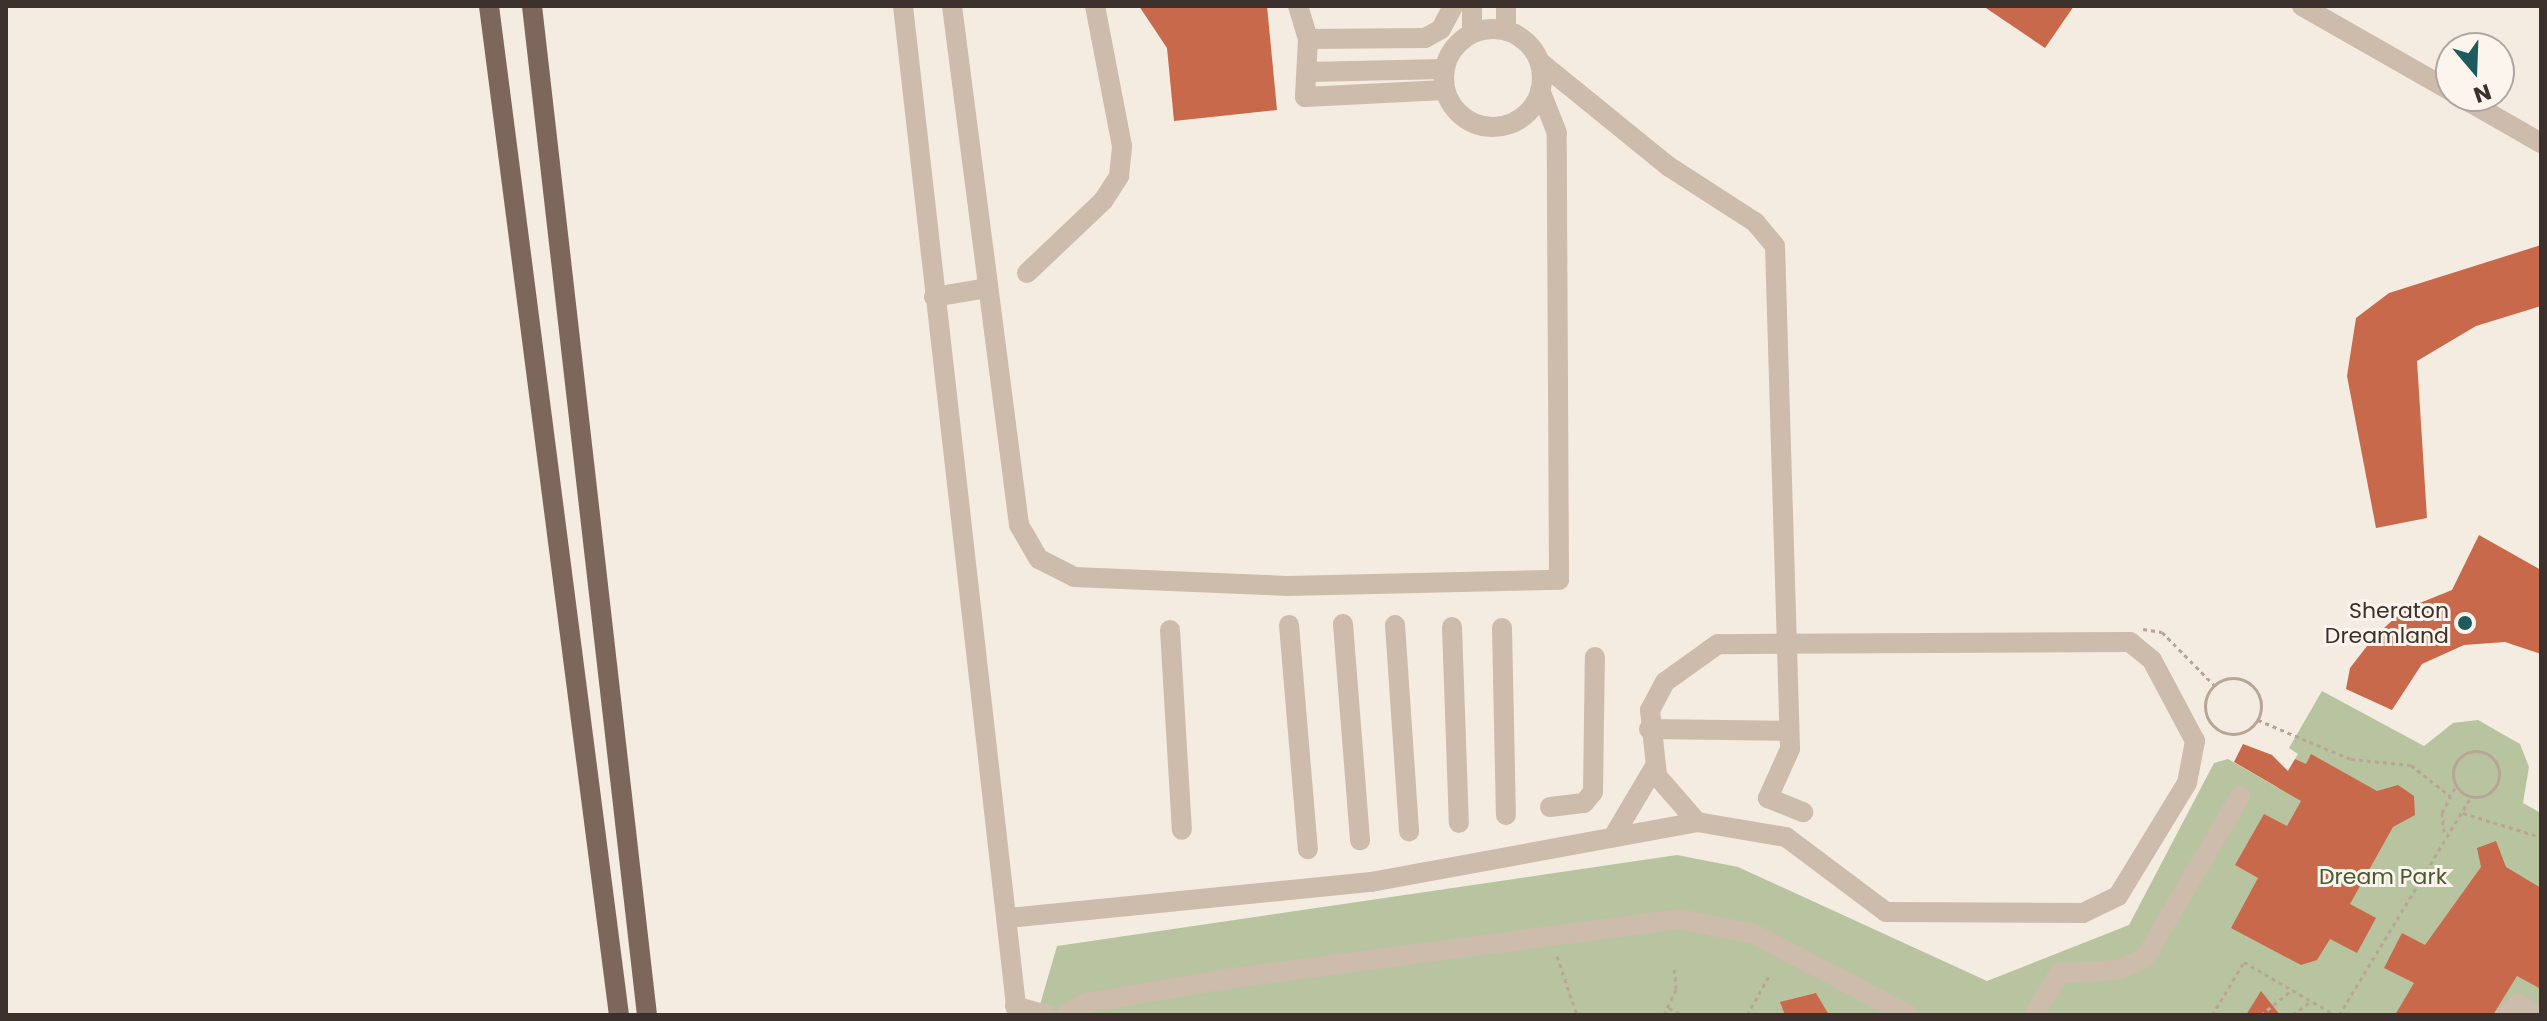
<!DOCTYPE html>
<style>
body{margin:0}
#map{position:relative;width:2547px;height:1021px;overflow:hidden;background:#f4ebe1;font-family:Poppins,sans-serif}
div>[style]{position:absolute}
.green>*{inset:0;background:#b8c4a0}
.building>*{inset:0;background:#c8694b}
.path>*{height:3px;margin-top:-1.5px;transform-origin:0;background:repeating-linear-gradient(90deg,#b9a596 0 4px,transparent 0 8px)}
.path>.ring{margin:-1.5px;padding:0;box-sizing:content-box;background:none;border:3px solid #b9a596;border-radius:50%}
.minor>*{height:20px;margin:-10px;padding:0 10px;transform-origin:10px;border-radius:10px;background:#cdbbac}
.minor>.ring{margin:-10px;padding:0;box-sizing:content-box;background:none;border:20px solid #cdbbac;border-radius:50%}
.major>*{height:20px;margin:-10px;padding:0 10px;transform-origin:10px;border-radius:10px;background:#7d675c}
.dots>*{width:22px;height:22px;translate:-50% -50%;box-sizing:border-box;border:4px solid #fbf5ee;border-radius:50%}
span{translate:-50% -50%;white-space:nowrap;text-align:center;line-height:1.15;-webkit-text-stroke:6px #fbf5ee;paint-order:stroke}
.poi-label{font-size:22px;color:#3b302b}
.right{translate:-100% -50%;text-align:right}
.park-label{font-size:22px;color:#4a5a2e}
.frame{position:absolute;inset:0;border:8px solid #3b302b;pointer-events:none}
.north{position:absolute;left:2435px;top:32px;width:80px;height:80px;box-sizing:border-box;background:#fbf5ee;border:2px solid #aea6a0;border-radius:50%;rotate:161deg;font-size:22px;font-weight:700;line-height:32px;text-align:center;color:#3b302b}
.north::after{content:'';display:block;margin:auto;width:28px;height:36px;background:#1f5a5e;clip-path:polygon(50% 0,100% 100%,50% 72%,0 100%)}
</style>
<div id="map">
<div class="green">
<div style="clip-path:polygon(2322px 691px,2424px 746px,2453px 723px,2478px 720px,2520px 744px,2529px 767px,2523px 803px,2541px 813px,2541px 1015px,1037px 1015px,1057px 946px,1677px 855px,1738px 867px,1987px 981px,2129px 925px,2214px 763px,2228px 759px,2278px 788px,2298px 754px,2289px 748px)"></div>
</div>
<div class="building">
<div style="clip-path:polygon(1139px 6px,1267px 6px,1277px 110px,1174px 121px,1167px 48px)"></div>
<div style="clip-path:polygon(1983px 6px,2074px 6px,2045px 48px)"></div>
<div style="clip-path:polygon(2541px 245px,2541px 306px,2476px 326px,2417px 361px,2427px 518px,2376px 528px,2347px 376px,2356px 318px,2389px 293px)"></div>
<div style="clip-path:polygon(2479px 535px,2541px 570px,2541px 654px,2505px 642px,2464px 645px,2422px 664px,2392px 710px,2346px 689px,2350px 668px,2374px 637px,2405px 609px,2452px 590px)"></div>
<div style="clip-path:polygon(2243px 744px,2272px 755px,2288px 771px,2295px 759px,2306px 764px,2311px 754px,2377px 791px,2398px 785px,2414px 796px,2415px 815px,2393px 827px,2350px 904px,2376px 918px,2357px 953px,2330px 939px,2317px 960px,2301px 965px,2231px 928px,2258px 878px,2235px 865px,2264px 814px,2287px 826px,2301px 801px,2234px 762px)"></div>
<div style="clip-path:polygon(2496px 841px,2506px 867px,2541px 888px,2541px 989px,2517px 976px,2493px 1015px,2395px 1015px,2414px 983px,2384px 968px,2402px 933px,2425px 945px,2481px 867px,2477px 848px)"></div>
<div style="clip-path:polygon(2261px 991px,2280px 1015px,2246px 1015px)"></div>
<div style="clip-path:polygon(1816px 993px,1829px 1015px,1785px 1015px,1780px 1002px)"></div>
</div>
<div class="path">
<div style="left:2143px;top:629px;width:19px;rotate:9deg"></div>
<div style="left:2162px;top:632px;width:74px;rotate:45.5deg"></div>
<div class="ring" style="left:2205px;top:678px;width:53px;height:53px"></div>
<div style="left:2258px;top:720px;width:101px;rotate:22.8deg"></div>
<div style="left:2351px;top:759px;width:60px;rotate:5.7deg"></div>
<div style="left:2411px;top:765px;width:50px;rotate:38.5deg"></div>
<div class="ring" style="left:2453px;top:751px;width:43px;height:43px"></div>
<div style="left:2463px;top:813px;width:82px;rotate:17.1deg"></div>
<div style="left:2444px;top:832px;width:19px;rotate:-96deg"></div>
<div style="left:2442px;top:813px;width:31px;rotate:-63deg"></div>
<div style="left:1557px;top:956px;width:62px;rotate:71.3deg"></div>
<div style="left:1669px;top:1008px;width:15px;rotate:28deg"></div>
<div style="left:1664px;top:1015px;width:29px;rotate:-65deg"></div>
<div style="left:1676px;top:989px;width:21px;rotate:-95deg"></div>
<div style="left:1747px;top:1015px;width:45px;rotate:-60.6deg"></div>
<div style="left:2212px;top:1015px;width:62px;rotate:-58.9deg"></div>
<div style="left:2244px;top:962px;width:105px;rotate:30.2deg"></div>
<div style="left:2261px;top:1015px;width:40px;rotate:-39deg"></div>
<div style="left:2293px;top:1015px;width:23px;rotate:-38deg"></div>
<div style="left:2339px;top:1015px;width:255px;rotate:-58.8deg"></div>
</div>
<div class="minor">
<div style="left:903px;top:6px;width:1015px;rotate:83.55deg"></div>
<div style="left:952px;top:6px;width:523px;rotate:82.64deg"></div>
<div style="left:1019px;top:525px;width:39px;rotate:60deg"></div>
<div style="left:1039px;top:559px;width:39px;rotate:27deg"></div>
<div style="left:1074px;top:577px;width:213px;rotate:2.4deg"></div>
<div style="left:1287px;top:586px;width:272px;rotate:-1.3deg"></div>
<div style="left:1559px;top:580px;width:447px;rotate:-90.3deg"></div>
<div style="left:1557px;top:133px;width:46px;rotate:-111.6deg"></div>
<div style="left:1298px;top:6px;width:34px;rotate:73deg"></div>
<div style="left:1308px;top:39px;width:58px;rotate:93deg"></div>
<div style="left:1305px;top:97px;width:140px;rotate:-2.9deg"></div>
<div style="left:1472px;top:6px;width:27px;rotate:90deg"></div>
<div style="left:2302px;top:6px;width:172px;rotate:29.7deg"></div>
<div class="ring" style="left:1444px;top:29px;width:78px;height:78px"></div>
<div style="left:1506px;top:30px;width:24px;rotate:-90deg"></div>
<div style="left:1308px;top:39px;width:117px;rotate:-0.5deg"></div>
<div style="left:1425px;top:38px;width:18px;rotate:-29deg"></div>
<div style="left:1441px;top:29px;width:26px;rotate:-62deg"></div>
<div style="left:1540px;top:62px;width:165px;rotate:39.1deg"></div>
<div style="left:1668px;top:166px;width:103px;rotate:32.8deg"></div>
<div style="left:1755px;top:222px;width:31px;rotate:50deg"></div>
<div style="left:1775px;top:246px;width:503px;rotate:88.29deg"></div>
<div style="left:1790px;top:749px;width:54px;rotate:114.2deg"></div>
<div style="left:1768px;top:798px;width:38px;rotate:22deg"></div>
<div style="left:1307px;top:72px;width:137px;rotate:-1.3deg"></div>
<div style="left:2459px;top:96px;width:95px;rotate:29.8deg"></div>
<div style="left:1027px;top:273px;width:105px;rotate:-43.5deg"></div>
<div style="left:1103px;top:201px;width:30px;rotate:-57deg"></div>
<div style="left:1119px;top:176px;width:30px;rotate:-84deg"></div>
<div style="left:1122px;top:146px;width:143px;rotate:-100.9deg"></div>
<div style="left:934px;top:297px;width:55px;rotate:-9.5deg"></div>
<div style="left:1343px;top:624px;width:217px;rotate:85.5deg"></div>
<div style="left:1289px;top:625px;width:225px;rotate:85.2deg"></div>
<div style="left:1395px;top:625px;width:207px;rotate:86.1deg"></div>
<div style="left:1452px;top:627px;width:196px;rotate:88deg"></div>
<div style="left:1502px;top:628px;width:187px;rotate:88.8deg"></div>
<div style="left:1170px;top:630px;width:200px;rotate:86.6deg"></div>
<div style="left:1649px;top:729px;width:140px;rotate:0.8deg"></div>
<div style="left:1550px;top:807px;width:34px;rotate:-7deg"></div>
<div style="left:1584px;top:803px;width:14px;rotate:-51deg"></div>
<div style="left:1593px;top:792px;width:135px;rotate:-89.2deg"></div>
<div style="left:1613px;top:837px;width:80px;rotate:-59.3deg"></div>
<div style="left:1009px;top:918px;width:364px;rotate:-5.7deg"></div>
<div style="left:1371px;top:882px;width:331px;rotate:-10.4deg"></div>
<div style="left:1697px;top:822px;width:90px;rotate:9.6deg"></div>
<div style="left:1786px;top:837px;width:125px;rotate:36.9deg"></div>
<div style="left:1886px;top:912px;width:197px;rotate:0.3deg"></div>
<div style="left:2083px;top:913px;width:39px;rotate:-26deg"></div>
<div style="left:2118px;top:896px;width:132px;rotate:-58.6deg"></div>
<div style="left:2187px;top:783px;width:43px;rotate:-79.2deg"></div>
<div style="left:2195px;top:741px;width:92px;rotate:-118deg"></div>
<div style="left:2152px;top:660px;width:28px;rotate:-141deg"></div>
<div style="left:2130px;top:642px;width:412px;rotate:179.7deg"></div>
<div style="left:1718px;top:644px;width:65px;rotate:144.4deg"></div>
<div style="left:1665px;top:682px;width:32px;rotate:118deg"></div>
<div style="left:1650px;top:710px;width:66px;rotate:83.9deg"></div>
<div style="left:1657px;top:776px;width:61px;rotate:49deg"></div>
<div style="left:1015px;top:1006px;width:32px;rotate:16deg"></div>
<div style="left:1066px;top:1015px;width:23px;rotate:-31deg"></div>
<div style="left:1086px;top:1003px;width:149px;rotate:-9.7deg"></div>
<div style="left:1233px;top:978px;width:450px;rotate:-7.5deg"></div>
<div style="left:1679px;top:919px;width:76px;rotate:11.3deg"></div>
<div style="left:1754px;top:934px;width:174px;rotate:27.7deg"></div>
<div style="left:2034px;top:1015px;width:49px;rotate:-59.2deg"></div>
<div style="left:2059px;top:973px;width:60px;rotate:-2.9deg"></div>
<div style="left:2119px;top:970px;width:29px;rotate:-25deg"></div>
<div style="left:2145px;top:958px;width:188px;rotate:-59.6deg"></div>
<div style="left:2506px;top:1015px;width:16px;rotate:-43deg"></div>
<div style="left:2518px;top:1004px;width:24px;rotate:28deg"></div>
</div>
<div class="major">
<div style="left:489px;top:6px;width:1017px;rotate:82.66deg"></div>
<div style="left:532px;top:6px;width:1016px;rotate:83.5deg"></div>
</div>
<div class="dots">
<div style="left:2465px;top:623px;background:#1f5a5e"></div>
</div>
<div class="poi-label">
<span class="right" style="left:2449px;top:623px">Sheraton<br>Dreamland</span>
</div>
<div class="park-label">
<span style="left:2383px;top:877px">Dream Park</span>
</div>
<div class="frame"></div>
<div class="north">N</div>
</div>
